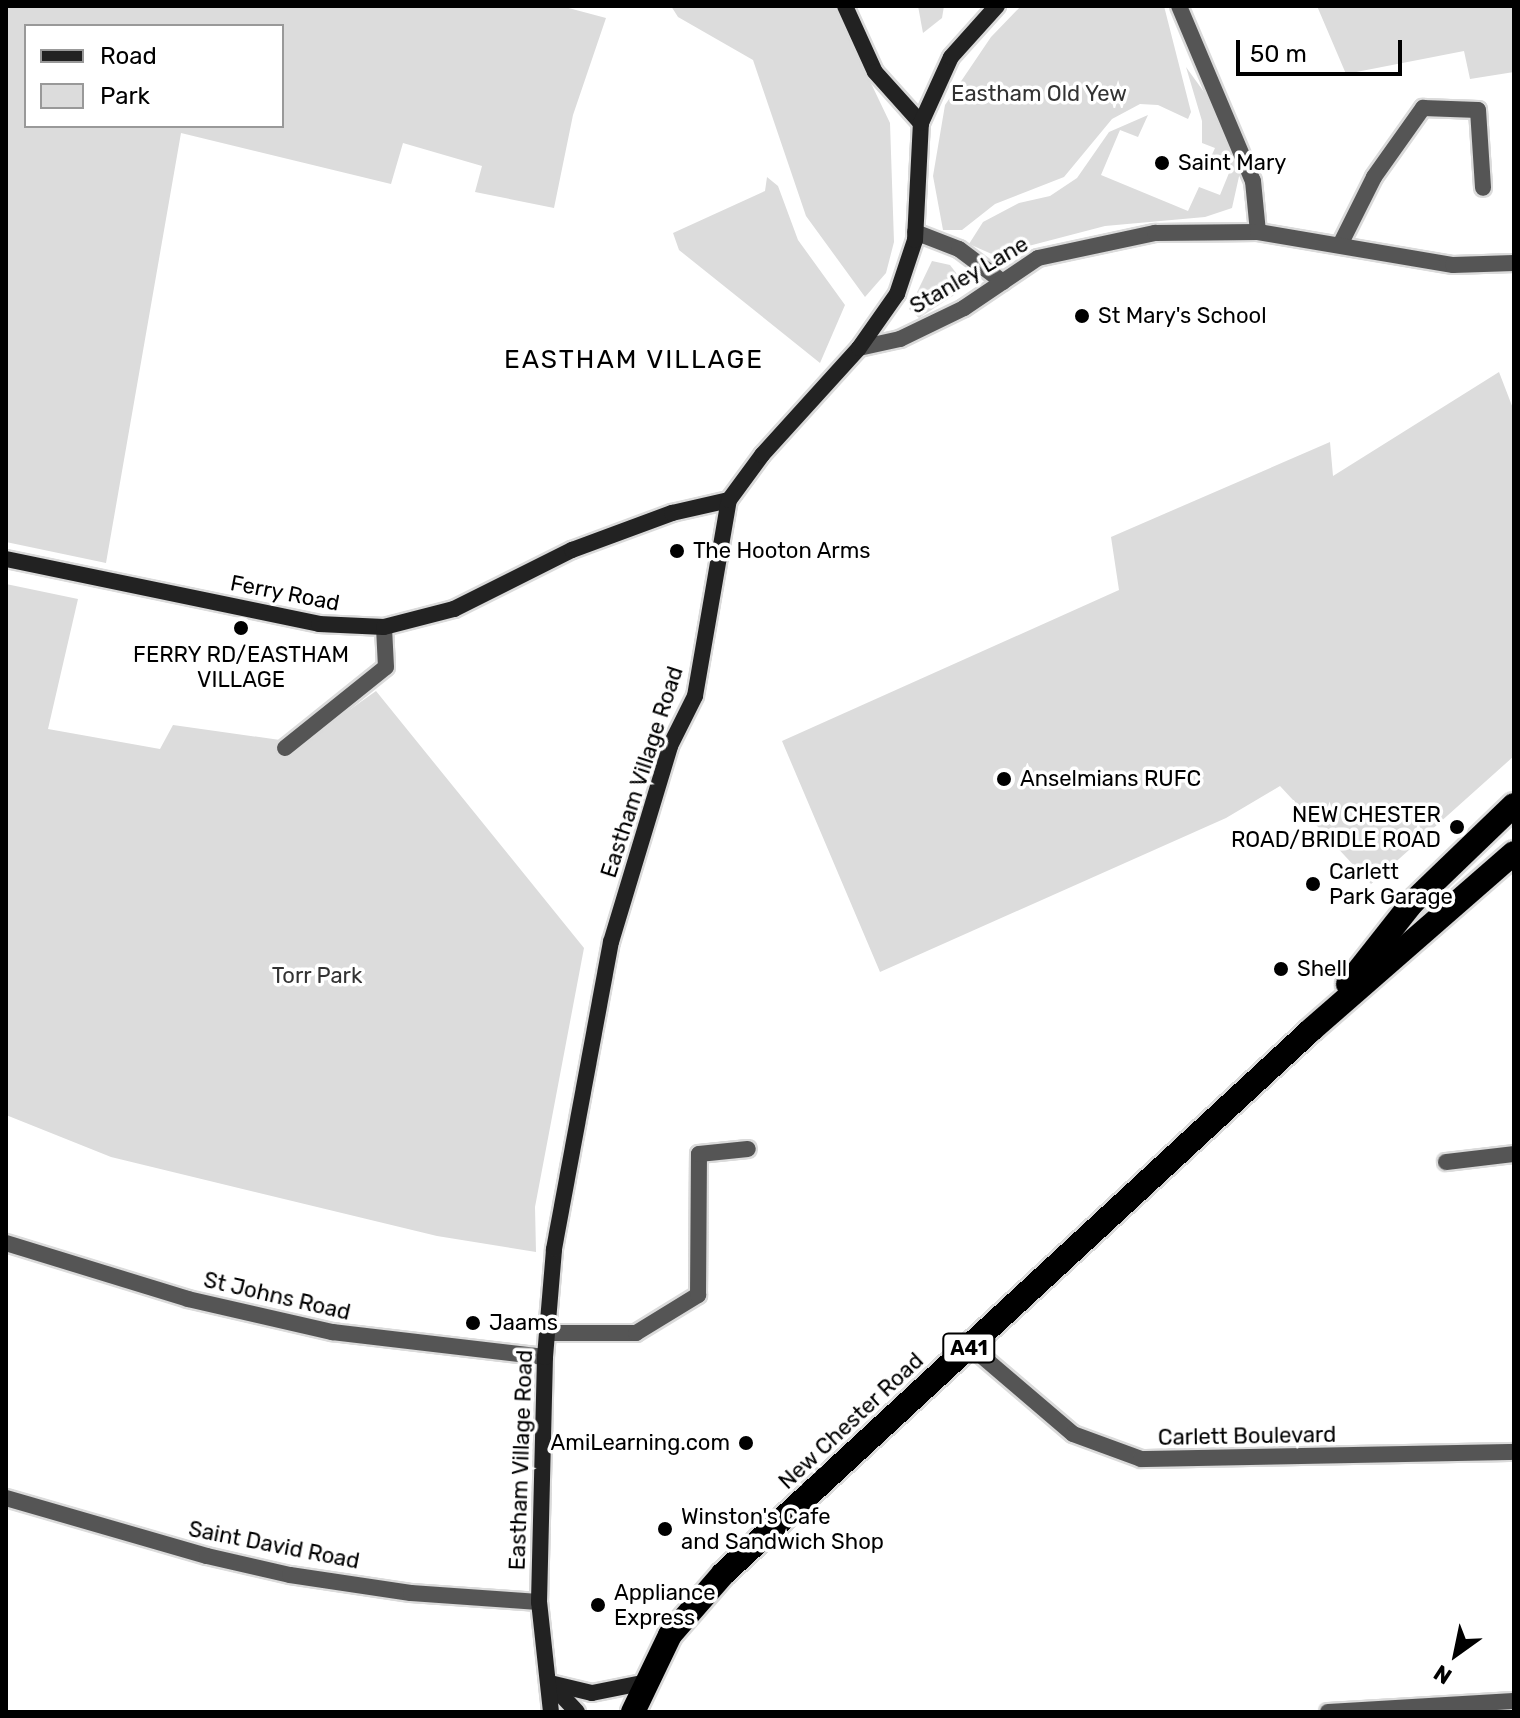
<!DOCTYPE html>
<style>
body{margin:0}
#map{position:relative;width:1520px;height:1718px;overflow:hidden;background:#fff;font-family:Rubik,sans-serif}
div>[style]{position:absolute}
.green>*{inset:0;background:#dcdcdc}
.roads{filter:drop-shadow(2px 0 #dbdbdb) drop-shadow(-2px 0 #dbdbdb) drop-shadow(0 2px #dbdbdb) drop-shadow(0 -2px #dbdbdb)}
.street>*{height:16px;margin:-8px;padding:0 8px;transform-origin:8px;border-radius:8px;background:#555}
.secondary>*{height:16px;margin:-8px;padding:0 8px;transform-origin:8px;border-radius:8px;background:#222}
.highway>*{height:24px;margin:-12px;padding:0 12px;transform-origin:12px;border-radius:12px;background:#000}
.dots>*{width:22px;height:22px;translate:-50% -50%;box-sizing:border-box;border:4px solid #fff;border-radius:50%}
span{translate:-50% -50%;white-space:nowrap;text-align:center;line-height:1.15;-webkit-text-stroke:7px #fff;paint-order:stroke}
.shield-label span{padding:2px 6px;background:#fff;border:2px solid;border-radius:6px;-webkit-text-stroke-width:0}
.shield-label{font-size:20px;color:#000;font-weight:700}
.park-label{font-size:22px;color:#333}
.poi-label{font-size:22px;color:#000}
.left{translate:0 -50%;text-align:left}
.right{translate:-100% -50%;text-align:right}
.street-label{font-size:22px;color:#000}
.quarter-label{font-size:26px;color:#000;letter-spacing:2px}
.frame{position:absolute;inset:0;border:8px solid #000;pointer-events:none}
.legend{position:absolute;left:24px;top:24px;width:260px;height:104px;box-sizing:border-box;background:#fff;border:2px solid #999;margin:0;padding:10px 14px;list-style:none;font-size:24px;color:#000}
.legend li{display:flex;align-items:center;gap:16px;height:40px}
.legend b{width:40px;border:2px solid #999}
.north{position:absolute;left:1416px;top:1614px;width:80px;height:80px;-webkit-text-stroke:6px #fff;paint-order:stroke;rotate:213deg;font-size:22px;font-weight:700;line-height:32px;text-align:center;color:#000}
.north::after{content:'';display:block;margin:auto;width:28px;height:36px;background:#000;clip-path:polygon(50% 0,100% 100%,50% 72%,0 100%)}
.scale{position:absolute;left:1236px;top:40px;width:166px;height:36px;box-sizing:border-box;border:4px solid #000;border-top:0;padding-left:10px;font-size:24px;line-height:28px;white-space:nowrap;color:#000;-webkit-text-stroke:6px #fff;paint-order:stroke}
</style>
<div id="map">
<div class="green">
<div style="clip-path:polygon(evenodd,6px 6px,561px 6px,606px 18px,573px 115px,554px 208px,475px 192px,482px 166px,403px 143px,391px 184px,181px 133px,106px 563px,6px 542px,6px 6px,26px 26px,282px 26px,282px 126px,26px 126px,26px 26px)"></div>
<div style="clip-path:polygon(671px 6px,834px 6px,890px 123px,894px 242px,886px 273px,865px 297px,806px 216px,753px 60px,678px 17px)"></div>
<div style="clip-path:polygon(918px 6px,944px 6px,942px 18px,923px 33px)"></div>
<div style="clip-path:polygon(1021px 6px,1164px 6px,1191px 112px,1188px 119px,1158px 105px,1140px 104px,1112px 119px,1064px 177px,995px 204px,962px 230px,943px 230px,933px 176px,945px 105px,991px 37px)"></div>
<div style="clip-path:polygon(1317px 6px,1514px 6px,1514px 72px,1470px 79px,1464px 51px,1346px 74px)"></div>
<div style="clip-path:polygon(1186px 67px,1217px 110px,1240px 172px,1232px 208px,1205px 217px,1105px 226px,994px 255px,969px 244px,983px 222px,1019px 203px,1050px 196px,1077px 178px,1109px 132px,1148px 115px,1138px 137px,1120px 130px,1101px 175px,1188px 211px,1199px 187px,1220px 195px,1229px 173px,1226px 166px,1210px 159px,1215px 148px,1202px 143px,1202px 121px)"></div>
<div style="clip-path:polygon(767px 177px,778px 186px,798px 240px,845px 305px,820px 363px,679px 250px,673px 233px,765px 191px)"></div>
<div style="clip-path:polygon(932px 261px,950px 265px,963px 282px,959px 292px,919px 318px,909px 309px)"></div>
<div style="clip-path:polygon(1499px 372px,1514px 411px,1514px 756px,1371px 884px,1280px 786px,1226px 818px,880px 972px,782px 741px,1119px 590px,1111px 537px,1330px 442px,1333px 476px)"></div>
<div style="clip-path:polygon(6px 584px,78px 599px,48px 729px,160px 749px,173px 725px,280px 740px,289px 753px,376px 691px,584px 948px,535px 1207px,536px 1252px,437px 1236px,111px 1157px,6px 1115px)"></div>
</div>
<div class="roads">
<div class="street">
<div style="left:1179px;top:6px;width:190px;rotate:67.1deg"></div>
<div style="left:1253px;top:181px;width:51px;rotate:84.4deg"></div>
<div style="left:915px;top:232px;width:47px;rotate:21.1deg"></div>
<div style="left:959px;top:249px;width:55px;rotate:36.9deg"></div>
<div style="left:1340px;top:245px;width:76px;rotate:-63.4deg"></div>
<div style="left:1374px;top:177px;width:85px;rotate:-54.6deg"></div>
<div style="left:1423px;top:108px;width:55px;rotate:2.1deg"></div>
<div style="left:1478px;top:110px;width:78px;rotate:86.3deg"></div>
<div style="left:859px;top:348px;width:42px;rotate:-12.4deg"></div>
<div style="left:900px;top:339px;width:71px;rotate:-25.8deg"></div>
<div style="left:964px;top:308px;width:89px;rotate:-34deg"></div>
<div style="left:1038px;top:258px;width:120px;rotate:-12.1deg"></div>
<div style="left:1155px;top:233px;width:103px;rotate:-0.6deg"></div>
<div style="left:1258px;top:232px;width:198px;rotate:9.6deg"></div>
<div style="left:1453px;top:265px;width:61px;rotate:-1.9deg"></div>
<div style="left:285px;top:748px;width:129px;rotate:-38.7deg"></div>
<div style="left:386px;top:667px;width:40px;rotate:-92.9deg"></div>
<div style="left:1446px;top:1162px;width:68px;rotate:-6.7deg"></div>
<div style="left:6px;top:1243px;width:190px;rotate:17.1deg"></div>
<div style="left:188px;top:1299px;width:148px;rotate:12.9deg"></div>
<div style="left:332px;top:1332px;width:214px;rotate:6.7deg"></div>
<div style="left:547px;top:1333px;width:89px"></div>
<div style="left:636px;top:1333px;width:73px;rotate:-31.5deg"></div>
<div style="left:698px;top:1295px;width:141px;rotate:-89.6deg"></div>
<div style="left:699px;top:1154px;width:49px;rotate:-5.8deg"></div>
<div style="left:970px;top:1346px;width:135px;rotate:40.5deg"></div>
<div style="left:1073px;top:1434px;width:72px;rotate:20.2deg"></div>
<div style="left:1141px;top:1459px;width:373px;rotate:-1.1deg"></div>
<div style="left:6px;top:1498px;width:209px;rotate:16.1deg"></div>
<div style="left:207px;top:1556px;width:85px;rotate:12.9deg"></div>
<div style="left:290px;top:1575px;width:122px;rotate:8.5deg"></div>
<div style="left:411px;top:1593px;width:128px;rotate:4deg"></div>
<div style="left:1328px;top:1712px;width:186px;rotate:-3.4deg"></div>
</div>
<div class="secondary">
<div style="left:845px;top:6px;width:72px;rotate:65.6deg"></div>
<div style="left:875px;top:72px;width:69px;rotate:48deg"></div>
<div style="left:6px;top:559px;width:320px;rotate:11.7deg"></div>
<div style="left:319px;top:624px;width:65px;rotate:2.6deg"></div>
<div style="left:384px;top:627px;width:72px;rotate:-14.4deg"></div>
<div style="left:454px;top:609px;width:132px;rotate:-26.6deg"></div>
<div style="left:572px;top:550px;width:107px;rotate:-20.3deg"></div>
<div style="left:672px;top:513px;width:58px;rotate:-12.8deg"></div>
<div style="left:550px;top:1683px;width:43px;rotate:13.4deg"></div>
<div style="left:592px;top:1693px;width:56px;rotate:-11.3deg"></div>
<div style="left:551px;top:1684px;width:38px;rotate:47deg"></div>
<div style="left:551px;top:1712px;width:111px;rotate:-96.2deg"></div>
<div style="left:539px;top:1602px;width:245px;rotate:-88.6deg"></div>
<div style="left:545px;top:1357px;width:108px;rotate:-85.2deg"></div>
<div style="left:554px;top:1249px;width:312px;rotate:-79.5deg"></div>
<div style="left:611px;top:942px;width:205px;rotate:-73.2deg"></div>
<div style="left:670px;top:746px;width:56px;rotate:-63.4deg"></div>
<div style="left:695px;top:696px;width:199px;rotate:-80.2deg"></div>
<div style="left:729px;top:500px;width:56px;rotate:-53.7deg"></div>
<div style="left:762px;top:455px;width:144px;rotate:-47.8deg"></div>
<div style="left:859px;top:348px;width:66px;rotate:-54.9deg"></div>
<div style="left:897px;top:294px;width:57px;rotate:-71.6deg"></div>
<div style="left:915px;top:240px;width:117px;rotate:-87.1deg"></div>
<div style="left:921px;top:123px;width:72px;rotate:-65.6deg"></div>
<div style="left:951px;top:57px;width:69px;rotate:-48deg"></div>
</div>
<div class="highway">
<div style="left:1348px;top:984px;width:103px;rotate:-51.7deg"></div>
<div style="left:1412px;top:903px;width:141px;rotate:-43.9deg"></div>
<div style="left:633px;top:1712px;width:85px;rotate:-64.3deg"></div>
<div style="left:670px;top:1635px;width:81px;rotate:-49deg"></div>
<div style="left:723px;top:1574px;width:801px;rotate:-42.77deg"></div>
<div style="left:1311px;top:1030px;width:269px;rotate:-41.1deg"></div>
</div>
</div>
<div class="dots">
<div style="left:1162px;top:163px;background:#000"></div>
<div style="left:1082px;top:316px;background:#000"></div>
<div style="left:677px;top:551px;background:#000"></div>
<div style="left:241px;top:628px;background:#000"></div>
<div style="left:1004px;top:779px;background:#000"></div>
<div style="left:1457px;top:827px;background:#000"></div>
<div style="left:1313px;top:884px;background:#000"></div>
<div style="left:1281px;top:969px;background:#000"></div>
<div style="left:473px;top:1323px;background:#000"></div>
<div style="left:746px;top:1443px;background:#000"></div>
<div style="left:665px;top:1529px;background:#000"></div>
<div style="left:598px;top:1605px;background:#000"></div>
</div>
<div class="shield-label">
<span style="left:969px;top:1348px">A41</span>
</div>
<div class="park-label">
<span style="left:1039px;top:94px">Eastham Old Yew</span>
<span style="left:317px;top:976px">Torr Park</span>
</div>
<div class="poi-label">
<span class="left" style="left:1178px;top:163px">Saint Mary</span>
<span class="left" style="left:1098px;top:316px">St Mary's School</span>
<span class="left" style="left:693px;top:551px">The Hooton Arms</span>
<span style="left:241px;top:667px">FERRY RD/EASTHAM<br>VILLAGE</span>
<span class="left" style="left:1020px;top:779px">Anselmians RUFC</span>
<span class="right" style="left:1441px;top:827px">NEW CHESTER<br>ROAD/BRIDLE ROAD</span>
<span class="left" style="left:1329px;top:884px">Carlett<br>Park Garage</span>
<span class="left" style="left:1297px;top:969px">Shell</span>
<span class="left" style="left:489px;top:1323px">Jaams</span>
<span class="right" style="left:730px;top:1443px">AmiLearning.com</span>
<span class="left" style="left:681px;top:1529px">Winston's Cafe<br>and Sandwich Shop</span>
<span class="left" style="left:614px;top:1605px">Appliance<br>Express</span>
</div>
<div class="street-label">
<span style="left:969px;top:275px;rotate:-30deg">Stanley Lane</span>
<span style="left:285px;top:593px;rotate:11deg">Ferry Road</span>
<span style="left:642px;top:772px;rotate:-72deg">Eastham Village Road</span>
<span style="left:277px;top:1296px;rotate:13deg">St Johns Road</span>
<span style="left:851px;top:1421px;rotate:-43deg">New Chester Road</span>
<span style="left:1247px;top:1436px;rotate:-1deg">Carlett Boulevard</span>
<span style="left:521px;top:1460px;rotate:-88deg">Eastham Village Road</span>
<span style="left:274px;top:1545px;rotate:11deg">Saint David Road</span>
</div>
<div class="quarter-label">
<span style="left:634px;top:360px">EASTHAM VILLAGE</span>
</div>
<div class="frame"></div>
<ul class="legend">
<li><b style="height:10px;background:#222"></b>Road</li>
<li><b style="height:22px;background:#dcdcdc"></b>Park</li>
</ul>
<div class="north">N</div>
<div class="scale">50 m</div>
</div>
